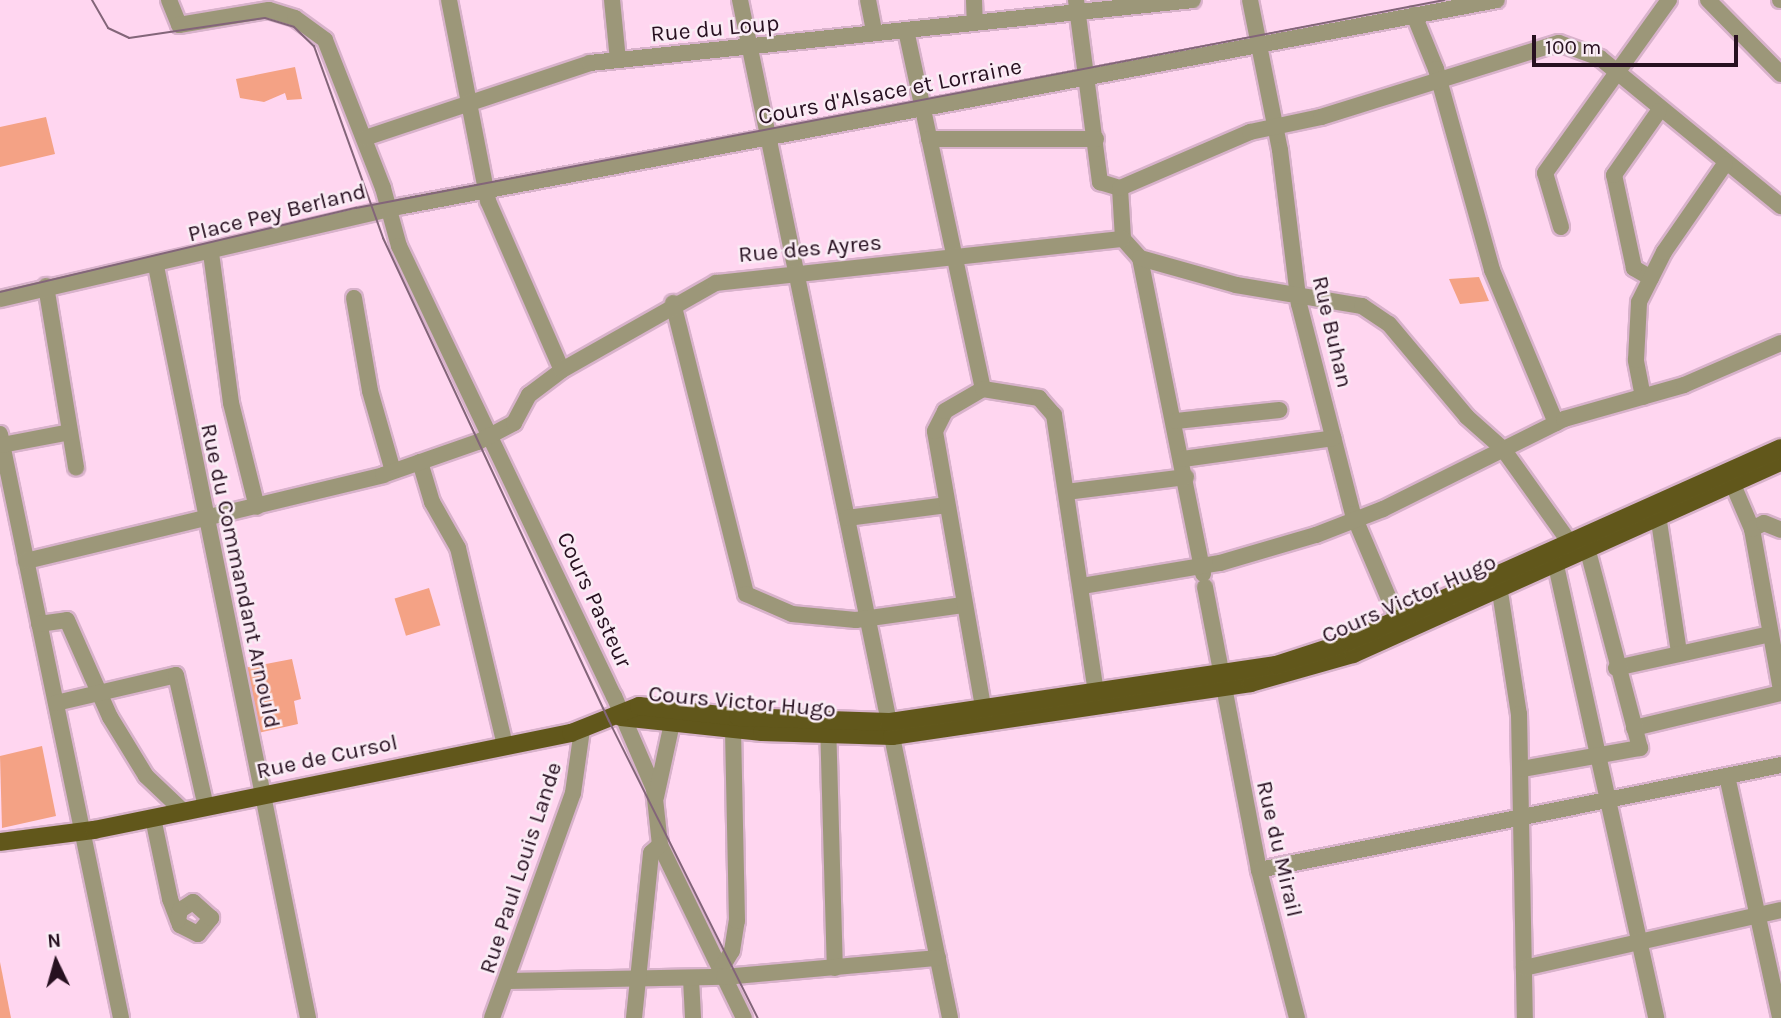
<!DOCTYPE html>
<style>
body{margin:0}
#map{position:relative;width:1781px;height:1018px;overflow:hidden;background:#ffd6f0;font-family:Karla,sans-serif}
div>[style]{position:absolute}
.green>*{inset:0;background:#f4a285;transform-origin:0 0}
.roads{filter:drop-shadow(2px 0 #d8b2cb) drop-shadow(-2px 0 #d8b2cb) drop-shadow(0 2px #d8b2cb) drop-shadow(0 -2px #d8b2cb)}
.minor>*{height:16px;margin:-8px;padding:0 8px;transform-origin:8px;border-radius:8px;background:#9c9779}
.major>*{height:18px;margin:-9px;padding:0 9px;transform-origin:9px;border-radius:9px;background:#61571b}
.tram>*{height:2px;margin:-1px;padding:0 1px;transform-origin:1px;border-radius:1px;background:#836579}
span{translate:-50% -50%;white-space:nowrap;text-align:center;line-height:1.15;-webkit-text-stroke:5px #faecf5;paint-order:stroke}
.street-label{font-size:23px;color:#271020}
.north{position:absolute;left:21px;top:927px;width:70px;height:70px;-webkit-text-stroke:5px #faecf5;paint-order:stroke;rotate:355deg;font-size:19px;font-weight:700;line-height:28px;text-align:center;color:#271020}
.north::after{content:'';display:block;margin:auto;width:24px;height:32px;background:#271020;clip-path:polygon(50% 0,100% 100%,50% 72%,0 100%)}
.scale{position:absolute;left:1532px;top:35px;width:206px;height:32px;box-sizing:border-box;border:4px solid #271020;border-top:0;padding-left:9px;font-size:21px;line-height:24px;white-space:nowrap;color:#271020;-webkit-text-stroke:5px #faecf5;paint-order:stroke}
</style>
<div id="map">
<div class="green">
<div style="clip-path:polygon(295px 67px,302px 99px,287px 100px,285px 93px,264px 102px,240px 98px,236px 79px)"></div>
<div style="clip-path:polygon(46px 117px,55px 154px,0 167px,0 127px)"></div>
<div style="clip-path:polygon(1479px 277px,1489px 301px,1460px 304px,1449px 279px)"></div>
<div style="left:429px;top:588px;width:39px;height:36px;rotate:73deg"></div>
<div style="clip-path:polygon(292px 659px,301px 699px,294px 701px,298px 724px,258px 733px,244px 668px)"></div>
<div style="clip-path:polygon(42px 746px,56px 816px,2px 828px,0 756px)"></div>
<div style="clip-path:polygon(0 962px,11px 1018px,0 1018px)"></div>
</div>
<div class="roads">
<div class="minor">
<div style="left:169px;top:0;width:27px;rotate:68deg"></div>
<div style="left:179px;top:25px;width:91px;rotate:-9.5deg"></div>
<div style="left:269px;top:10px;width:27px;rotate:17deg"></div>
<div style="left:295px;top:18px;width:37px;rotate:36deg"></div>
<div style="left:325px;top:40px;width:159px;rotate:68.6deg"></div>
<div style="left:383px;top:188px;width:60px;rotate:74.6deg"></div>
<div style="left:399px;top:246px;width:499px;rotate:64.5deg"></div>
<div style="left:614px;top:696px;width:101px;rotate:66.7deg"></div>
<div style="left:654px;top:789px;width:56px;rotate:83.9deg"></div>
<div style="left:660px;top:845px;width:192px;rotate:64.1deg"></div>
<div style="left:449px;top:0;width:205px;rotate:79deg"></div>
<div style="left:488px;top:201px;width:184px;rotate:66.4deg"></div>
<div style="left:612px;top:0;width:60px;rotate:84.3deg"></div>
<div style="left:740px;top:0;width:1039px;rotate:78.34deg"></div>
<div style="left:868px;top:0;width:33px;rotate:79deg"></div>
<div style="left:974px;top:0;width:23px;rotate:88deg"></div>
<div style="left:1076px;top:0;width:184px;rotate:82.5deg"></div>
<div style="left:1100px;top:182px;width:21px;rotate:17deg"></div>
<div style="left:1120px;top:188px;width:51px;rotate:86.6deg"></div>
<div style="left:1250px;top:0;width:153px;rotate:78.7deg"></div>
<div style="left:1280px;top:150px;width:155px;rotate:83deg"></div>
<div style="left:1299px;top:304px;width:217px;rotate:75.6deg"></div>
<div style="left:1353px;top:514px;width:115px;rotate:67deg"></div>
<div style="left:1398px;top:620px;width:11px;rotate:27deg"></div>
<div style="left:1708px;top:0;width:104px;rotate:45.4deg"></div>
<div style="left:1780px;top:0;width:1px"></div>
<div style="left:1414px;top:15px;width:58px;rotate:67.8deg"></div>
<div style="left:1436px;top:69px;width:209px;rotate:74.4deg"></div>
<div style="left:1492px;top:270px;width:166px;rotate:67.3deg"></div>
<div style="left:906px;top:30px;width:367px;rotate:77.9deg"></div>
<div style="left:365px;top:138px;width:237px;rotate:-18.4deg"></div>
<div style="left:590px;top:63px;width:606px;rotate:-5.96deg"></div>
<div style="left:929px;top:139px;width:167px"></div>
<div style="left:1120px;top:188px;width:142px;rotate:-23.3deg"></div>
<div style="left:1250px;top:132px;width:73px;rotate:-11.9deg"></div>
<div style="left:1321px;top:117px;width:249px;rotate:-17.3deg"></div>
<div style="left:1559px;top:43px;width:44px;rotate:20.1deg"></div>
<div style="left:1600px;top:58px;width:234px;rotate:39.3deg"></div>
<div style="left:1561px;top:227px;width:56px;rotate:-106.5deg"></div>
<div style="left:1545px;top:173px;width:213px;rotate:-54.4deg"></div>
<div style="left:1123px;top:239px;width:25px;rotate:48deg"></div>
<div style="left:1140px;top:258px;width:322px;rotate:78.7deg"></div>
<div style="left:211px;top:253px;width:151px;rotate:82.4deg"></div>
<div style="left:231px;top:403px;width:107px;rotate:76deg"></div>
<div style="left:1140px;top:258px;width:100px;rotate:15.7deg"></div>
<div style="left:1236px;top:285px;width:128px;rotate:9.5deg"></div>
<div style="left:1362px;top:306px;width:32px;rotate:34deg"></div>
<div style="left:1389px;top:324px;width:121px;rotate:50deg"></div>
<div style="left:1467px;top:417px;width:48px;rotate:41.6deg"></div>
<div style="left:1503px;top:449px;width:112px;rotate:54.5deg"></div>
<div style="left:156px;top:266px;width:767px;rotate:78.57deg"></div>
<div style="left:1651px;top:278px;width:20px;rotate:-150deg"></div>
<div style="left:1634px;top:268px;width:95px;rotate:-102.1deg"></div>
<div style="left:1614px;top:175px;width:78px;rotate:-54.9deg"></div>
<div style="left:46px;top:286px;width:184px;rotate:80.6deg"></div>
<div style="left:354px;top:298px;width:94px;rotate:80.2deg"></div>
<div style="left:370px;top:391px;width:83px;rotate:74deg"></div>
<div style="left:0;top:299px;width:414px;rotate:-13deg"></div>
<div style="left:403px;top:206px;width:1113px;rotate:-10.66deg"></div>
<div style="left:673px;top:303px;width:300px;rotate:75.9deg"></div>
<div style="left:746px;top:594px;width:50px;rotate:23.5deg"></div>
<div style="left:792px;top:614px;width:64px;rotate:5.4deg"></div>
<div style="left:856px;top:620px;width:108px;rotate:-8deg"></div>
<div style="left:1643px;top:397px;width:38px;rotate:-101deg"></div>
<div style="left:1636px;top:360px;width:58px;rotate:-87deg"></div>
<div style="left:1639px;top:302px;width:56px;rotate:-63.4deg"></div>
<div style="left:1664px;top:252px;width:107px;rotate:-55.3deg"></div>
<div style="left:1176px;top:421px;width:104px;rotate:-6.1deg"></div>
<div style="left:0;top:434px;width:596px;rotate:78.29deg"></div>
<div style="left:2px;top:445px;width:69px;rotate:-10.8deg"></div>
<div style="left:1183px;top:459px;width:152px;rotate:-7.9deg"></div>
<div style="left:420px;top:462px;width:42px;rotate:73.3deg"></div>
<div style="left:432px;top:502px;width:53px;rotate:60.5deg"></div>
<div style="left:458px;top:548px;width:203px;rotate:76.6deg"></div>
<div style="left:1728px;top:473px;width:61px;rotate:66.8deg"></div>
<div style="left:1752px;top:529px;width:164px;rotate:79.8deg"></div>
<div style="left:1066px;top:492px;width:121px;rotate:-7.1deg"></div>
<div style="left:1658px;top:515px;width:140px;rotate:81.3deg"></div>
<div style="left:847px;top:518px;width:101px;rotate:-7.4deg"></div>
<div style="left:1752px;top:529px;width:13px;rotate:-27deg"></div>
<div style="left:1764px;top:523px;width:18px;rotate:22deg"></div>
<div style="left:26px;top:561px;width:367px;rotate:-13.5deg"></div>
<div style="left:383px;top:475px;width:101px;rotate:-19.2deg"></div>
<div style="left:478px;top:442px;width:41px;rotate:-27.8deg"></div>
<div style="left:514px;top:423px;width:32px;rotate:-62deg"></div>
<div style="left:529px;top:395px;width:41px;rotate:-37.1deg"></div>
<div style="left:562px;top:370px;width:177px;rotate:-29.5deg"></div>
<div style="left:716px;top:283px;width:409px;rotate:-6.2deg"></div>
<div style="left:1555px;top:561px;width:468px;rotate:77.5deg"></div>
<div style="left:1498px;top:579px;width:137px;rotate:81.2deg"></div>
<div style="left:1519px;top:714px;width:304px;rotate:88.9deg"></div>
<div style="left:1082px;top:586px;width:140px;rotate:-9.5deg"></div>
<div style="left:1220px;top:563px;width:100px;rotate:-16.3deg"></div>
<div style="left:1316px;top:535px;width:72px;rotate:-21.2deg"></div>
<div style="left:1383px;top:509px;width:202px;rotate:-26.4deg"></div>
<div style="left:1564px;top:419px;width:125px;rotate:-15.8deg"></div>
<div style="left:1684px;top:385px;width:106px;rotate:-23.4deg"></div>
<div style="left:1205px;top:587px;width:288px;rotate:79.2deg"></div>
<div style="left:1259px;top:870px;width:153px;rotate:75.6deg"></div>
<div style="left:39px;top:624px;width:28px;rotate:-8deg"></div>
<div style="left:67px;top:620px;width:106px;rotate:66.1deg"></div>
<div style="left:110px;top:717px;width:69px;rotate:58.6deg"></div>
<div style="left:146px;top:776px;width:52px;rotate:43.5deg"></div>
<div style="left:1616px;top:668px;width:154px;rotate:-12.4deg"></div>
<div style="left:56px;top:703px;width:123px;rotate:-13.1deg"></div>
<div style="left:176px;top:675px;width:135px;rotate:77.2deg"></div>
<div style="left:985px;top:718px;width:291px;rotate:-99.9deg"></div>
<div style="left:935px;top:431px;width:22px;rotate:-63deg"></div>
<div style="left:945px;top:411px;width:44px;rotate:-30.1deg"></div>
<div style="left:983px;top:389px;width:57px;rotate:9.1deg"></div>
<div style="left:1039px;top:398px;width:23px;rotate:49deg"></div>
<div style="left:1054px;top:415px;width:289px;rotate:81.4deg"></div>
<div style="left:828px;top:722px;width:246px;rotate:88.4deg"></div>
<div style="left:1634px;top:728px;width:151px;rotate:-13.4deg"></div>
<div style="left:1522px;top:769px;width:120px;rotate:-10.1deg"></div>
<div style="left:1640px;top:748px;width:208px;rotate:-104.8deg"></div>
<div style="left:1727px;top:776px;width:248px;rotate:77.6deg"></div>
<div style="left:656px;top:797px;width:76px;rotate:-77.8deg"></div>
<div style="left:153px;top:818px;width:83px;rotate:78.1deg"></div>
<div style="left:170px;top:899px;width:28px;rotate:69deg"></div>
<div style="left:180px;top:925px;width:20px;rotate:27deg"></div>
<div style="left:198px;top:934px;width:21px;rotate:-51deg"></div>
<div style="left:211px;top:918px;width:24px;rotate:-138deg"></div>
<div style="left:193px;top:902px;width:15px;rotate:148deg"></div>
<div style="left:180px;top:910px;width:10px;rotate:101deg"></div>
<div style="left:1259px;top:870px;width:532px;rotate:-11.37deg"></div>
<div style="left:1524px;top:968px;width:263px;rotate:-12.7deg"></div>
<div style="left:721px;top:969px;width:21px;rotate:-59deg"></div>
<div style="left:732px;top:951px;width:30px;rotate:-81deg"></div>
<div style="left:737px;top:921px;width:191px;rotate:-91.2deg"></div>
<div style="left:691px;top:979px;width:39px;rotate:87deg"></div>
<div style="left:508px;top:981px;width:216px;rotate:-1.1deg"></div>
<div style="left:724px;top:977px;width:215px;rotate:-5.1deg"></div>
<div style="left:492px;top:1018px;width:239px;rotate:-70.2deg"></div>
<div style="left:573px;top:793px;width:64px;rotate:-81.9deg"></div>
<div style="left:634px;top:1018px;width:166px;rotate:-84.1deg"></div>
<div style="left:651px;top:853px;width:12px;rotate:-42deg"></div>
</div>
<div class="major">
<div style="left:621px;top:717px;width:142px;rotate:6.1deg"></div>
<div style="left:762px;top:732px;width:130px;rotate:1.8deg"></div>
<div style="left:892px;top:736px;width:363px;rotate:-8.4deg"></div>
<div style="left:1251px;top:683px;width:106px;rotate:-15.9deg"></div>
<div style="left:1353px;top:654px;width:469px;rotate:-24.2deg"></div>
<div style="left:0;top:842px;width:95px;rotate:-7.3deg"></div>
<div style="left:94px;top:830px;width:487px;rotate:-11.5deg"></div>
<div style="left:571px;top:733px;width:73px;rotate:-21.7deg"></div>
<div style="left:639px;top:706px;width:100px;rotate:6.3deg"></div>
<div style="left:738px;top:717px;width:151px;rotate:1.9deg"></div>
<div style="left:889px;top:722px;width:391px;rotate:-8.4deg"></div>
<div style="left:1276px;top:665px;width:75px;rotate:-17.9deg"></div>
<div style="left:1347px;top:642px;width:475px;rotate:-24.1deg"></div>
</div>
</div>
<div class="tram">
<div style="left:92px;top:0;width:32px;rotate:60deg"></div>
<div style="left:108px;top:28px;width:23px;rotate:25deg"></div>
<div style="left:129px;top:38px;width:137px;rotate:-8.4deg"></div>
<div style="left:265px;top:18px;width:30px;rotate:17deg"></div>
<div style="left:294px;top:27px;width:28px;rotate:44deg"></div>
<div style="left:314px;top:46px;width:204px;rotate:70.2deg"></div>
<div style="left:383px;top:238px;width:533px;rotate:64.92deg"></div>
<div style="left:609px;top:721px;width:332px;rotate:63.4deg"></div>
<div style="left:0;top:292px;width:366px;rotate:-13.3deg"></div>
<div style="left:356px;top:208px;width:1108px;rotate:-10.82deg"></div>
</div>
<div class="street-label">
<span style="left:715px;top:29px;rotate:-5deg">Rue du Loup</span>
<span style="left:890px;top:92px;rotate:-11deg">Cours d'Alsace et Lorraine</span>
<span style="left:277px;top:213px;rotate:-14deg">Place Pey Berland</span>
<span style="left:810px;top:249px;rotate:-5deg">Rue des Ayres</span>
<span style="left:1332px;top:332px;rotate:77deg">Rue Buhan</span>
<span style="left:240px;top:576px;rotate:78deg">Rue du Commandant Arnould</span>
<span style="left:1409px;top:599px;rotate:-24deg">Cours Victor Hugo</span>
<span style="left:594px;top:600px;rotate:65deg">Cours Pasteur</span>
<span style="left:742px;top:702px;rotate:5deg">Cours Victor Hugo</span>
<span style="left:327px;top:757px;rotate:-12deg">Rue de Cursol</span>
<span style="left:1279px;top:849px;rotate:77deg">Rue du Mirail</span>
<span style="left:521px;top:868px;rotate:-72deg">Rue Paul Louis Lande</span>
</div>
<div class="north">N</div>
<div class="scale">100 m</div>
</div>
